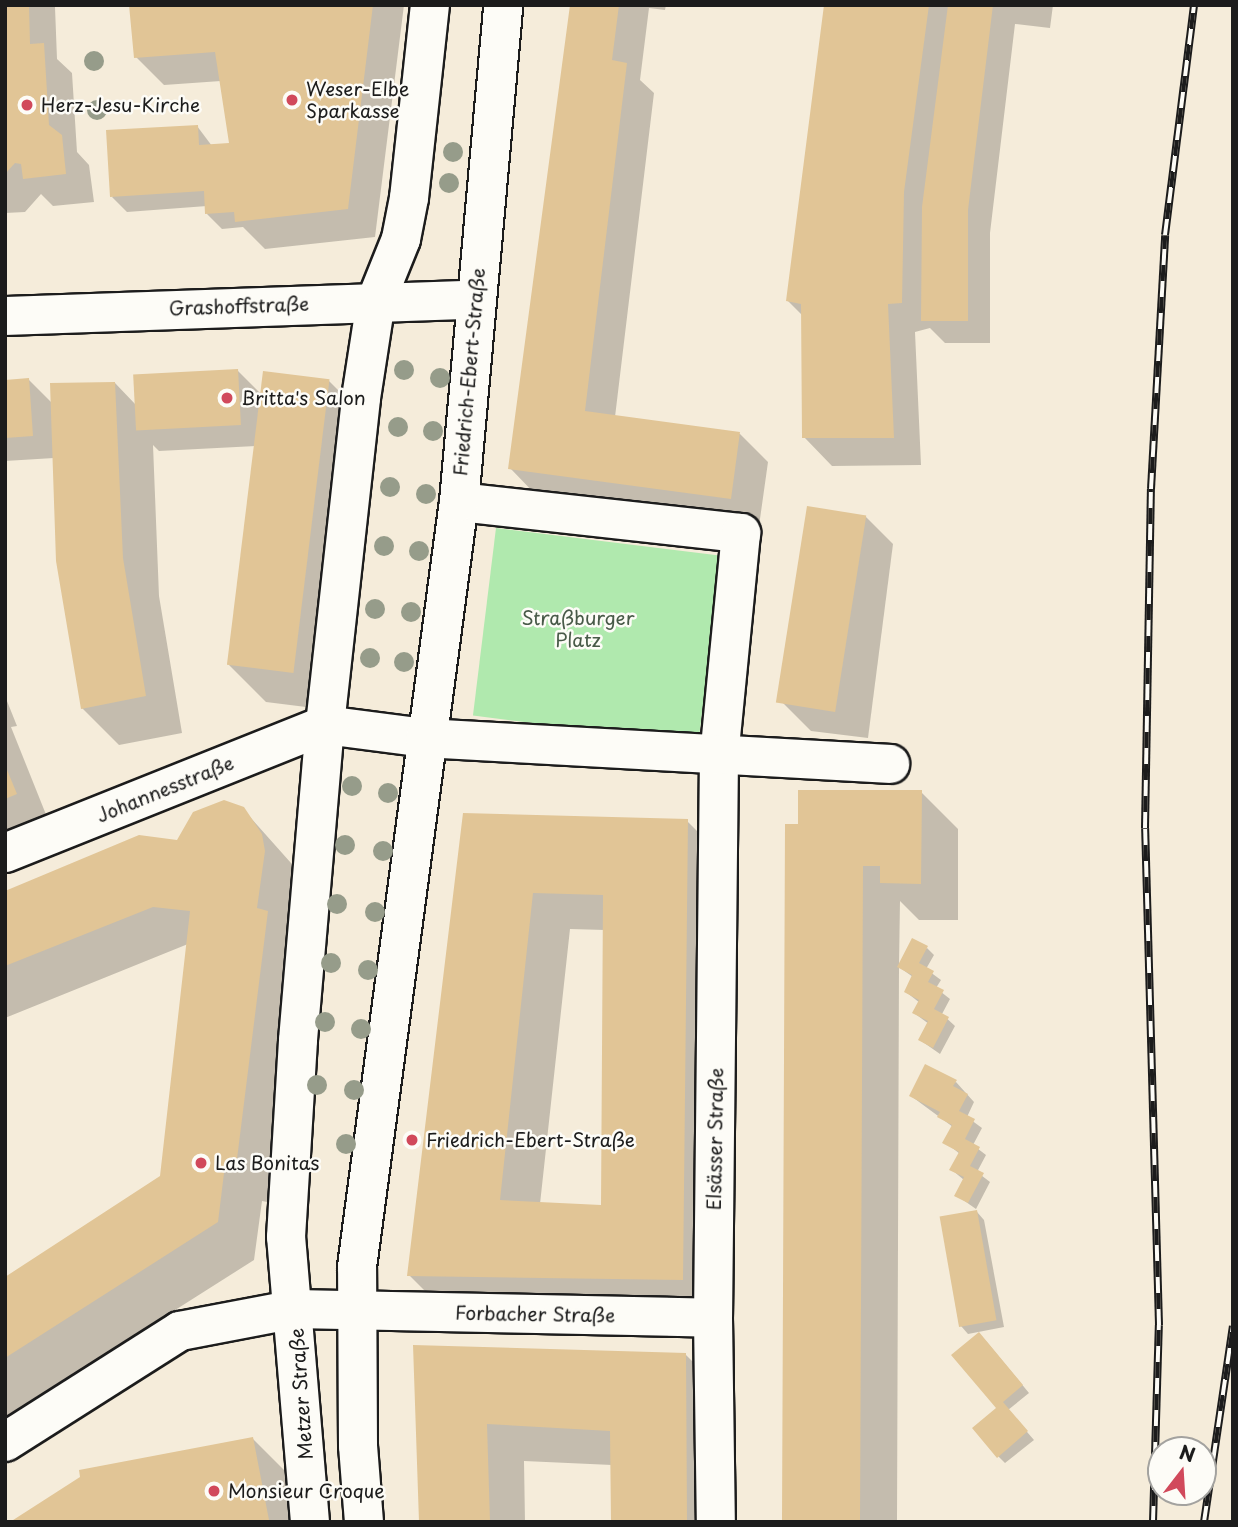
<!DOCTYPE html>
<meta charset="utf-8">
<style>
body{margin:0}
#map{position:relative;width:1238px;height:1527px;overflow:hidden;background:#f5ecda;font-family:"Playpen Sans",sans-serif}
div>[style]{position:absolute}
.green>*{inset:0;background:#b0e9ae;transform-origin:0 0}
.shadow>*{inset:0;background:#0003}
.building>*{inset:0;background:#e1c596;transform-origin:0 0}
.roads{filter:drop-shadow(2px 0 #1c1c1c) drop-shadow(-2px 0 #1c1c1c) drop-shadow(0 2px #1c1c1c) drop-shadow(0 -2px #1c1c1c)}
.street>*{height:38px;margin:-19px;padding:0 19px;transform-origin:19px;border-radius:19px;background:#fdfcf7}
.secondary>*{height:38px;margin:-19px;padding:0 19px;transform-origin:19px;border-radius:19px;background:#fdfcf7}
.rail>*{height:8px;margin-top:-4px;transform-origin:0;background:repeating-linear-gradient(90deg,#fdfcf7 0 16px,#1c1c1c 0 32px);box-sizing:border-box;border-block:2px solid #1c1c1c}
.trees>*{width:20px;height:20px;margin:-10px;border-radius:50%;background:#969c8a}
.dots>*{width:19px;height:19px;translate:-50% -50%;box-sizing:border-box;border:4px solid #fdfcf7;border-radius:50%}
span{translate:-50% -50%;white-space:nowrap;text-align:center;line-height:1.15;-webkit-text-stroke:5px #fdfcf7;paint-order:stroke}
.poi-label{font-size:19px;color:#1c1c1c}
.left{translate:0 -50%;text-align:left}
.street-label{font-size:19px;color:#1c1c1c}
.park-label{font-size:19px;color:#485a48}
.frame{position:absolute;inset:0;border:7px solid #1c1c1c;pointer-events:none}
.north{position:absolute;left:1147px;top:1436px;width:70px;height:70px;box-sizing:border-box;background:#fdfcf7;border:2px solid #a3a29f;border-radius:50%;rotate:17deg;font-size:19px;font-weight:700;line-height:28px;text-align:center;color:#1c1c1c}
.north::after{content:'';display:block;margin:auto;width:24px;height:32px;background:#d1495b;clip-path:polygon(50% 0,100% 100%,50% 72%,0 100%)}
</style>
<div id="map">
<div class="green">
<div style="left:496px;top:528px;width:227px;height:189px;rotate:7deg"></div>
</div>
<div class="shadow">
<div style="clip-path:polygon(5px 5px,70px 5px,55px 7px,57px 59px,72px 73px,77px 152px,89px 165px,94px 202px,53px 206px,41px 194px,25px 212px,5px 213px)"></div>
<div style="clip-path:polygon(131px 5px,404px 5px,375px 237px,265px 249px,243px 227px,222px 229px,207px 214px,207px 206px,127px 212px,112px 197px,197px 126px,212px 146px,231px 144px,221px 81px,164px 85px,136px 57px)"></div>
<div style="clip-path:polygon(571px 5px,666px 5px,665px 10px,649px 8px,640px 80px,654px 93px,615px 417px,740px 434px,768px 462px,759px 526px,538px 497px,510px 468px)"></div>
<div style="clip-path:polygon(826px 5px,1053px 5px,1050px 28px,1015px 24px,990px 233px,990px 343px,945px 343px,930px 328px,915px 332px,921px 465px,832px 466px,804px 437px,803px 316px,788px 301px)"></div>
<div style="clip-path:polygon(238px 371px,262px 395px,329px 381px,366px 418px,330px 710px,266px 702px,229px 665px,256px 446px,159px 451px,153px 445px,159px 596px,182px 733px,119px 745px,82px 708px,54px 458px,5px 461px,5px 381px,29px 380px,52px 403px,115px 383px,136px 405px)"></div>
<div style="clip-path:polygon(865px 516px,893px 544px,868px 738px,811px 731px,783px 703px)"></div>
<div style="clip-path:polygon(5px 696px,17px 726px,11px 727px,53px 832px,5px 849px)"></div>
<div style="clip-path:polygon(921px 792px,958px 829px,958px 920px,919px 920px,900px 901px,899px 966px,927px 948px,934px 955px,926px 969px,941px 980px,936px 988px,950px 999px,942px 1014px,955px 1026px,940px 1054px,920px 1040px,929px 1024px,914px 1013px,920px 1003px,906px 992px,913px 977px,899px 967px,897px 1522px,784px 1522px,800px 826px)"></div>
<div style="clip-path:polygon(224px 802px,243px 809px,299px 872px,272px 1203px,262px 1201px,254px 1260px,5px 1418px,5px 1279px,162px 1177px,188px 944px,5px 1018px,5px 893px,178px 841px,194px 813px)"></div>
<div style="clip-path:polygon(evenodd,464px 815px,687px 821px,724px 858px,719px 1316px,446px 1312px,409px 1275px,464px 815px,570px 929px,605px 930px,602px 1207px,540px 1204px,570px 929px)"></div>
<div style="clip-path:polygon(956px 1082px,974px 1102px,967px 1117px,982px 1128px,973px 1145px,986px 1155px,977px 1172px,990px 1182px,976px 1209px,956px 1195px,964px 1180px,952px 1170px,960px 1154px,945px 1142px,953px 1127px,911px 1096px)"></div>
<div style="clip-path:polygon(977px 1212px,984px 1220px,1004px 1327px,968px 1334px,961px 1326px)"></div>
<div style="clip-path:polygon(986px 1341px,1029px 1393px,1008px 1410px,1034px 1440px,1005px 1463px,998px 1456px,998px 1408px)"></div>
<div style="clip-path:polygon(415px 1347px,685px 1354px,722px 1391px,723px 1522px,613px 1522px,612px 1465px,524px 1461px,525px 1522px,421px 1522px)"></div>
<div style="clip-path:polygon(253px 1439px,297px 1483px,304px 1522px,14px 1522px)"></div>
</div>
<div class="building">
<div style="clip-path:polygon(5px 5px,29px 5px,30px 44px,44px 43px,49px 125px,62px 135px,66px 174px,23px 179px,21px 164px,15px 163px,5px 174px)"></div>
<div style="clip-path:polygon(129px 5px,373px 5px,348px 209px,235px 222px,234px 212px,205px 214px,204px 191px,110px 197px,106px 130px,198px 125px,199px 145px,229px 143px,215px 52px,134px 58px)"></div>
<div style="clip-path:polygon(570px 5px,619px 5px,612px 60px,627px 63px,585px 411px,740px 432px,731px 499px,508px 469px)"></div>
<div style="clip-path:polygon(824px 5px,929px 5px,904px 192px,902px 303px,888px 304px,894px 438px,802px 438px,801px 304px,786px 301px)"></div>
<div style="clip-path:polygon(948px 5px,993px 5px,968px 210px,968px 321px,921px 321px,922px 207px)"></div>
<div style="left:238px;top:369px;width:56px;height:105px;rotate:87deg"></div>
<div style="left:263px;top:371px;width:67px;height:296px;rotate:7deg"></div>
<div style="clip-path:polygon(29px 378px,33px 436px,5px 438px,5px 380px)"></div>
<div style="clip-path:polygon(115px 382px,123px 558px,146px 696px,81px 709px,56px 561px,50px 383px)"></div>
<div style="left:807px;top:506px;width:60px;height:199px;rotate:9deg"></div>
<div style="clip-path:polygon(5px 765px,17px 794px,5px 799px)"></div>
<div style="clip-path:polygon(798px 790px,922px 790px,921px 884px,880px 883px,880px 866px,863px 866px,860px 1522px,782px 1522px,785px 824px,798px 824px)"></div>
<div style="clip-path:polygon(224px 800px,244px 807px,262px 834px,265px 851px,257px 908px,268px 911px,236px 1167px,225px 1165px,218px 1222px,5px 1358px,5px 1277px,160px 1176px,190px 911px,153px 907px,5px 966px,5px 891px,139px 835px,177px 840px,193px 812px)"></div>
<div style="clip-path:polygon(evenodd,463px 813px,688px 819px,683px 1280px,407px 1276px,463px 813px,533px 893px,603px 895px,601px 1205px,500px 1200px,533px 893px)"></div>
<div style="clip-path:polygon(912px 938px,928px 946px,919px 963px,934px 971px,928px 982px,944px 990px,934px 1009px,949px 1017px,933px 1048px,918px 1040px,928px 1021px,912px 1013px,919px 1000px,904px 992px,912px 975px,897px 967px)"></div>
<div style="clip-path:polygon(925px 1064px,957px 1080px,953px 1086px,968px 1094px,959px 1111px,975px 1119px,965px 1139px,980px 1147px,970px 1166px,984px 1173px,968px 1203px,954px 1196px,964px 1177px,949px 1170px,959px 1152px,942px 1143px,952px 1125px,937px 1117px,940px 1112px,909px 1096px)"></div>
<div style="left:977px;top:1210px;width:112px;height:38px;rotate:80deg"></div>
<div style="clip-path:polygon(979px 1332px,1023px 1385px,1003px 1402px,1028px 1431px,997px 1458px,972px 1428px,996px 1408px,951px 1355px)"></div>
<div style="clip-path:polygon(413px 1345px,686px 1353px,687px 1522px,611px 1522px,610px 1431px,487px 1424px,490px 1522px,419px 1522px)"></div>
<div style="clip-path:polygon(253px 1437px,269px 1520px,10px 1522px,80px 1477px,79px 1470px)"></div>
</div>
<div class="roads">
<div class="street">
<div style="left:459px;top:502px;width:284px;rotate:6.3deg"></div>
<div style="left:741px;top:533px;width:224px;rotate:95.6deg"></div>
<div style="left:719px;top:756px;width:562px;rotate:90.61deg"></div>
<div style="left:713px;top:1318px;width:204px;rotate:89.2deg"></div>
<div style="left:5px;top:853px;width:345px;rotate:-21.8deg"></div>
<div style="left:325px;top:725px;width:101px;rotate:7.4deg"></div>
<div style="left:425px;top:738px;width:466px;rotate:3.2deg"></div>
<div style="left:5px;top:1442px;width:207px;rotate:-32.4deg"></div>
<div style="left:180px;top:1331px;width:117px;rotate:-10.8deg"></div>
<div style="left:295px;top:1309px;width:418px;rotate:1.2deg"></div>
</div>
<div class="secondary">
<div style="left:5px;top:316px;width:468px;rotate:-2deg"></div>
<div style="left:310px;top:1522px;width:286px;rotate:-94.8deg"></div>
<div style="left:286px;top:1237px;width:197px;rotate:-86.5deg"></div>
<div style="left:298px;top:1040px;width:316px;rotate:-85.1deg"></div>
<div style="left:325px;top:725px;width:329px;rotate:-83.7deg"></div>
<div style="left:361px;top:398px;width:98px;rotate:-81.2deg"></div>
<div style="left:376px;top:301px;width:67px;rotate:-68deg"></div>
<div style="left:401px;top:239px;width:42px;rotate:-79deg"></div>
<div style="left:409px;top:198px;width:194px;rotate:-83.8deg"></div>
<div style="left:364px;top:1522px;width:76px;rotate:-94.5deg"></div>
<div style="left:358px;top:1446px;width:179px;rotate:-90.3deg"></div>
<div style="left:357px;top:1267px;width:772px;rotate:-82.41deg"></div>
<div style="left:459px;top:502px;width:499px;rotate:-84.9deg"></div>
</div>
</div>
<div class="rail">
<div style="left:1153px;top:1522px;width:197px;rotate:-88.3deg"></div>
<div style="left:1159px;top:1325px;width:497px;rotate:-91.6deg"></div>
<div style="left:1145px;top:828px;width:339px;rotate:-89deg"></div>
<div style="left:1151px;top:489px;width:254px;rotate:-86.8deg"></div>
<div style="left:1165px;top:235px;width:232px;rotate:-82.8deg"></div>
<div style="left:1204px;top:1522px;width:198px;rotate:-81.6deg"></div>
</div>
<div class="trees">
<div style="left:94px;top:61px"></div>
<div style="left:97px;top:110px"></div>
<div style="left:453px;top:152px"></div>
<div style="left:449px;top:183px"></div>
<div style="left:404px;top:370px"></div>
<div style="left:440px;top:378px"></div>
<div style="left:398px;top:427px"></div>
<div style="left:433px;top:431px"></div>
<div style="left:390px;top:487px"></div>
<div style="left:426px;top:494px"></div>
<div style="left:384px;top:546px"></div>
<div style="left:419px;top:551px"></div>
<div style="left:375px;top:609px"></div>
<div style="left:411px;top:612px"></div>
<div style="left:370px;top:658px"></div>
<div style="left:404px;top:662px"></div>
<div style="left:352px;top:786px"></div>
<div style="left:388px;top:793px"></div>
<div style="left:345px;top:845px"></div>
<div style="left:383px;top:851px"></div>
<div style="left:337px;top:904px"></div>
<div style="left:375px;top:912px"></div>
<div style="left:331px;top:963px"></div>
<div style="left:368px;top:970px"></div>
<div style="left:325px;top:1022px"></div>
<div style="left:361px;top:1029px"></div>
<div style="left:317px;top:1085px"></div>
<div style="left:354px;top:1090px"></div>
<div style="left:346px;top:1144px"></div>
</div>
<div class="dots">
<div style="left:292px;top:100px;background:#d1495b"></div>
<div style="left:27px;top:105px;background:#d1495b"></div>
<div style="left:227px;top:398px;background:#d1495b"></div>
<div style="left:412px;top:1140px;background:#d1495b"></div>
<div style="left:201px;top:1163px;background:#d1495b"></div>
<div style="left:214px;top:1491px;background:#d1495b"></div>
</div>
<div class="poi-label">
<span class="left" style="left:306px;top:100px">Weser-Elbe<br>Sparkasse</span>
<span class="left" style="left:41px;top:105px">Herz-Jesu-Kirche</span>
<span class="left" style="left:241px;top:398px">Britta's Salon</span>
<span class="left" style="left:426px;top:1140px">Friedrich-Ebert-Straße</span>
<span class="left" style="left:215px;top:1163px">Las Bonitas</span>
<span class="left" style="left:228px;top:1491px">Monsieur Croque</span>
</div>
<div class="street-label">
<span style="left:239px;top:306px;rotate:-2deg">Grashoffstraße</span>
<span style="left:469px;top:372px;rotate:-85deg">Friedrich-Ebert-Straße</span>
<span style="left:165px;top:789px;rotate:-22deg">Johannesstraße</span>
<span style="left:715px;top:1139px;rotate:-89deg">Elsässer Straße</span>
<span style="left:535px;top:1314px;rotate:1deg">Forbacher Straße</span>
<span style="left:301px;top:1394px;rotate:-94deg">Metzer Straße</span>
</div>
<div class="park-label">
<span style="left:578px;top:629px">Straßburger<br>Platz</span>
</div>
<div class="frame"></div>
<div class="north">N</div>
</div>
